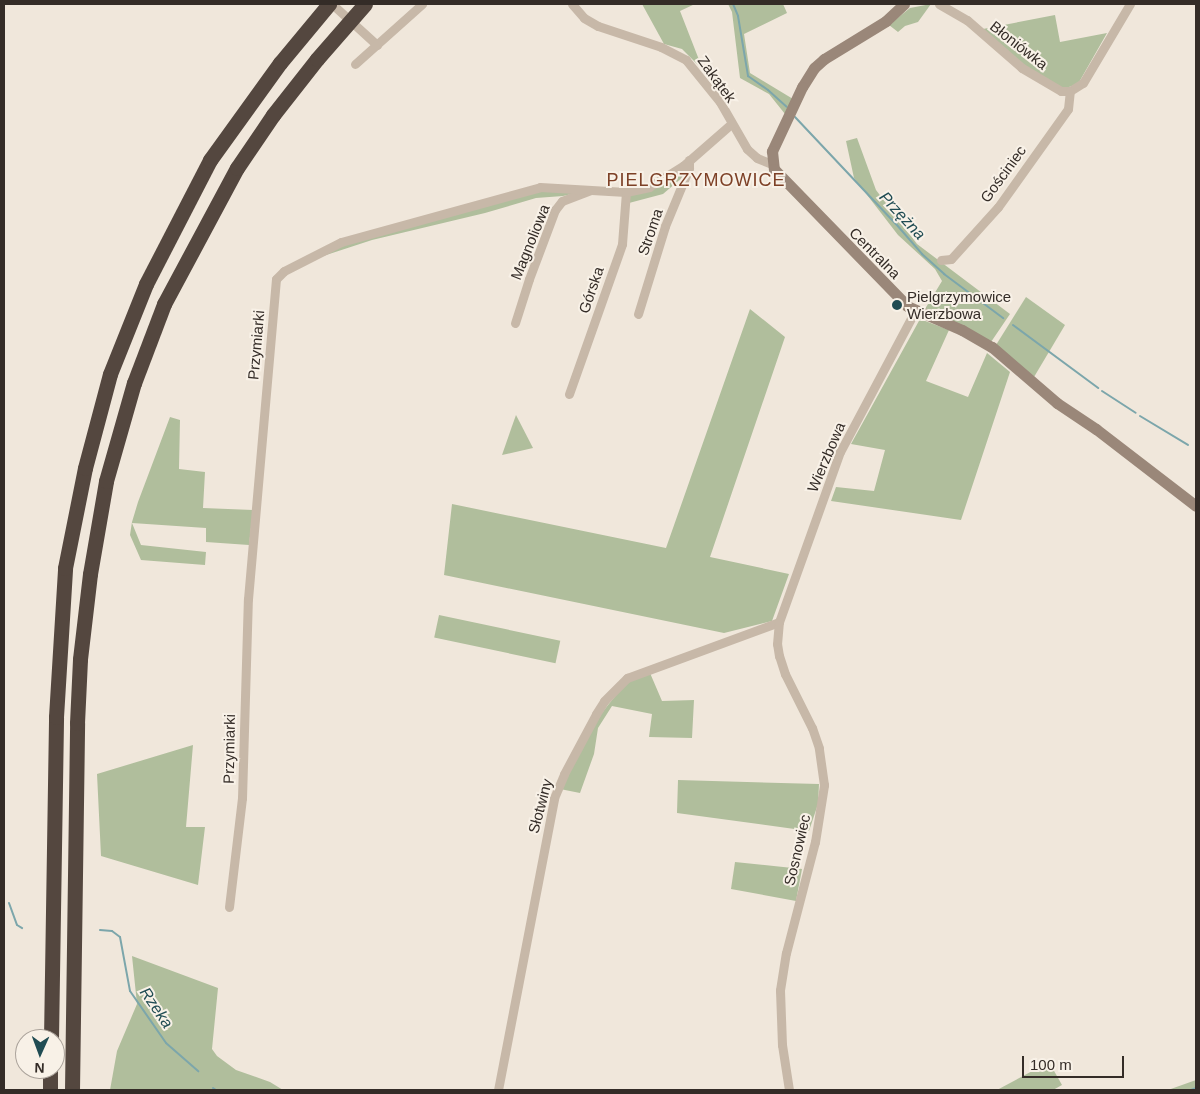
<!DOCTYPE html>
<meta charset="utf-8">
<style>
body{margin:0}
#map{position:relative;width:1200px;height:1094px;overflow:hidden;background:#f0e7db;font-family:Helvetica,sans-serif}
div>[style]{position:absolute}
.green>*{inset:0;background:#b0be9c;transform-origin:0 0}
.stream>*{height:2px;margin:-1px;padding:0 1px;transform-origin:1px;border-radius:1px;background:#7ca6ab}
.street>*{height:9px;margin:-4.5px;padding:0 4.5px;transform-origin:4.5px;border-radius:4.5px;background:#c7b8a8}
.secondary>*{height:11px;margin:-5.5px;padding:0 5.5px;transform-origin:5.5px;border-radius:5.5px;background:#9a8779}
.highway>*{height:15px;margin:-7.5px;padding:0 7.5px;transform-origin:7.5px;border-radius:7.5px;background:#54473f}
.dots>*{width:14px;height:14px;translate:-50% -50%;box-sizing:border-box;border:2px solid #f8f1e7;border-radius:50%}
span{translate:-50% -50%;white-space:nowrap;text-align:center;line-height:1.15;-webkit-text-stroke:4px #f8f1e7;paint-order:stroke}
.street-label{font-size:15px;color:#342c27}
.poi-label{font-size:15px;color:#342c27}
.left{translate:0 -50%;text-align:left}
.water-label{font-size:16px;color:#204c53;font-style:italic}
.quarter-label{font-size:18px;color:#7d4026;letter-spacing:1px}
.frame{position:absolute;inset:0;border:5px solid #342c27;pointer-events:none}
.north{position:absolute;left:15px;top:1029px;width:50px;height:50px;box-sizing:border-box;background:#f8f1e7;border:1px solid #aaa29a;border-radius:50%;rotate:182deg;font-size:14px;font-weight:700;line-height:20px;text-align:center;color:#342c27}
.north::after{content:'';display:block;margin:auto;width:18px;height:22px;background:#204c53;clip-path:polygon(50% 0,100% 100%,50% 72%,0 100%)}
.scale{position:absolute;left:1022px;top:1056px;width:102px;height:22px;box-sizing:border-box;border:2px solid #342c27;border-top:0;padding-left:6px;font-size:15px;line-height:18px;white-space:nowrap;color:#342c27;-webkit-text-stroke:4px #f8f1e7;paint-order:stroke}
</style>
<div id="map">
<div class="green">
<div style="clip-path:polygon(642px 4px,695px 4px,680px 11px,703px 70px,682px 49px,664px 44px)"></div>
<div style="clip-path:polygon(728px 4px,783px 4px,787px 13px,744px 34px,750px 73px,793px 99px,785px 114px,769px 94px,740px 78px,732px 12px)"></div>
<div style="clip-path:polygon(931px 4px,918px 22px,905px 26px,898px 32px,889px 25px,910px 8px)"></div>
<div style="clip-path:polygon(1055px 15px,1060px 42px,1107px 33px,1078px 84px,1063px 89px,1028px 69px,983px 29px)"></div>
<div style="clip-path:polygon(857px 138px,876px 190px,917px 244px,1010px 314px,991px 342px,925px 309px,942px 281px,935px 269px,898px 235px,854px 178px,846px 141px)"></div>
<div style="clip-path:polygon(686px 167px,684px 176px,663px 194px,629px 203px,630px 194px)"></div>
<div style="clip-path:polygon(540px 190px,585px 191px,563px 196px,536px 198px,485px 213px,372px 240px,314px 259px,346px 243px)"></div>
<div style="clip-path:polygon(1026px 297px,1065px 325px,1034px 377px,996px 345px)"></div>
<div style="clip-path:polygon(750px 309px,785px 337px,710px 557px,789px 574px,772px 621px,724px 633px,444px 575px,452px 504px,666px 548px)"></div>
<div style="clip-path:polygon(920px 319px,949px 330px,926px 381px,968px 397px,987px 353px,1010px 372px,961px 520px,831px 501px,836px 487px,874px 491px,885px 450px,851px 444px)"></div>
<div style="clip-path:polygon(516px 415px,533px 448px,502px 455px,511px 429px)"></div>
<div style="clip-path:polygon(170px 417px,180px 420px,179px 469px,205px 472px,203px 508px,253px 510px,249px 545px,206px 542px,206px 528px,132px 523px,141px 545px,206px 552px,205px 565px,141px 560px,130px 535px,132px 522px,138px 502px)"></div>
<div style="left:439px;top:615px;width:124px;height:23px;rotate:12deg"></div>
<div style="clip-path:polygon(650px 673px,662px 701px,694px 700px,692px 738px,649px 737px,652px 714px,612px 706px,598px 728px,594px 754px,580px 793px,560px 789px,592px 726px,608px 705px,627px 682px)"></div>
<div style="clip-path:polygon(193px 745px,186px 827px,205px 827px,198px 885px,101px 856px,97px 774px)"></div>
<div style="clip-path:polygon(678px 780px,819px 784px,818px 804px,809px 831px,677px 813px)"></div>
<div style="clip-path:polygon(735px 862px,802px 869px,796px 901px,731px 889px)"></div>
<div style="clip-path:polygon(132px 956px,218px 988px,212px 1049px,217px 1056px,236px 1070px,270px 1082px,283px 1090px,110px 1090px,117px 1051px,137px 1004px)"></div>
<div style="clip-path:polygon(1049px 1062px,1062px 1085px,1053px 1090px,997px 1090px)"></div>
<div style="clip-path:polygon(1196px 1080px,1196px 1090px,1168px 1090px)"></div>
</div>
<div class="stream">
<div style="left:733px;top:4px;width:13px;rotate:67deg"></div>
<div style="left:738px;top:16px;width:61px;rotate:80.5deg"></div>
<div style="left:748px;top:76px;width:24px;rotate:35deg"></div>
<div style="left:768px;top:90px;width:25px;rotate:42deg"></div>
<div style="left:795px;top:117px;width:147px;rotate:46.7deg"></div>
<div style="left:896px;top:224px;width:40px;rotate:49deg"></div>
<div style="left:922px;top:254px;width:30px;rotate:42deg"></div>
<div style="left:944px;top:274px;width:74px;rotate:36.7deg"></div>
<div style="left:1013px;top:325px;width:106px;rotate:36.5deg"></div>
<div style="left:1102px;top:391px;width:40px;rotate:32.9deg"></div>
<div style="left:1140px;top:416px;width:56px;rotate:31.1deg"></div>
<div style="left:9px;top:903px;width:23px;rotate:70deg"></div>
<div style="left:17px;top:925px;width:6px;rotate:31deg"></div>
<div style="left:100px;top:930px;width:12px;rotate:5deg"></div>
<div style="left:112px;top:931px;width:10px;rotate:37deg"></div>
<div style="left:120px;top:937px;width:55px;rotate:79.5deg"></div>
<div style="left:130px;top:991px;width:63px;rotate:55.3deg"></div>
<div style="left:166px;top:1043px;width:43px;rotate:41.2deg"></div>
<div style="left:213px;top:1088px;width:4px;rotate:34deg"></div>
<div style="left:1191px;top:1090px;width:5px;rotate:-22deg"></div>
</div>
<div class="street">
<div style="left:332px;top:4px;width:61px;rotate:42.3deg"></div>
<div style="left:572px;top:4px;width:18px;rotate:49deg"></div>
<div style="left:584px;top:18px;width:16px;rotate:30deg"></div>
<div style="left:598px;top:26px;width:66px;rotate:18.4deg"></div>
<div style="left:661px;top:47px;width:28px;rotate:27deg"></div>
<div style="left:686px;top:60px;width:54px;rotate:51deg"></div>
<div style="left:720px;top:102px;width:54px;rotate:60.1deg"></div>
<div style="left:747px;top:149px;width:13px;rotate:42deg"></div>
<div style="left:757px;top:158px;width:16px;rotate:22deg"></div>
<div style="left:939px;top:4px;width:32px;rotate:30deg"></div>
<div style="left:967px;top:20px;width:73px;rotate:41.1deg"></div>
<div style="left:1022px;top:68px;width:45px;rotate:30.5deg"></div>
<div style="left:1061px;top:91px;width:9px"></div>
<div style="left:1070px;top:91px;width:15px;rotate:-32deg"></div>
<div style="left:1083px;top:83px;width:92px;rotate:-59.3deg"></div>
<div style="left:355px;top:64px;width:90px;rotate:-41.8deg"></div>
<div style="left:941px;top:260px;width:10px;rotate:-6deg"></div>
<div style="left:951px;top:259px;width:70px;rotate:-47.9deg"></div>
<div style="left:998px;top:207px;width:120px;rotate:-54.5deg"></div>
<div style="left:1068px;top:109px;width:18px;rotate:-84deg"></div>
<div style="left:638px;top:314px;width:92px;rotate:-72.9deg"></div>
<div style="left:665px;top:226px;width:63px;rotate:-67.5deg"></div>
<div style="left:689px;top:168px;width:8px;rotate:-90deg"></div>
<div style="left:515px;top:323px;width:46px;rotate:-72.3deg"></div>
<div style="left:529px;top:279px;width:74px;rotate:-69.4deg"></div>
<div style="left:555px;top:210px;width:11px;rotate:-52deg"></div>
<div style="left:562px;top:201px;width:30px;rotate:-21deg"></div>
<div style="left:569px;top:394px;width:159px;rotate:-70.5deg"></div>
<div style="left:622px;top:244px;width:52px;rotate:-85.6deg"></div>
<div style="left:229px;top:907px;width:110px;rotate:-83.2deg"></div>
<div style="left:242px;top:798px;width:199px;rotate:-88.3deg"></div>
<div style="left:248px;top:599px;width:321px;rotate:-85deg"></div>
<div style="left:276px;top:279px;width:11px;rotate:-45deg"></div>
<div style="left:284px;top:271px;width:64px;rotate:-27deg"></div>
<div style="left:341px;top:242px;width:206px;rotate:-15.4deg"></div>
<div style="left:540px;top:187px;width:86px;rotate:3.3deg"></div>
<div style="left:626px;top:192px;width:24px;rotate:-12deg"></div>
<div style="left:649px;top:187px;width:40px;rotate:-32deg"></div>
<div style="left:683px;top:166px;width:64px;rotate:-41.2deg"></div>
<div style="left:498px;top:1090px;width:297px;rotate:-79.1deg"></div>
<div style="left:554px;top:798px;width:26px;rotate:-67deg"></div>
<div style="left:564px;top:774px;width:68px;rotate:-61.9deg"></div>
<div style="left:596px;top:714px;width:15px;rotate:-58deg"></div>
<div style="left:604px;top:701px;width:33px;rotate:-45deg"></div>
<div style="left:627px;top:678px;width:162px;rotate:-20.2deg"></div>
<div style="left:789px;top:1090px;width:46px;rotate:-98.8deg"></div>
<div style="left:782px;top:1045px;width:55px;rotate:-92.1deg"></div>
<div style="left:780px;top:990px;width:37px;rotate:-81deg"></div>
<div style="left:786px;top:953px;width:115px;rotate:-75.4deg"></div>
<div style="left:815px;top:842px;width:58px;rotate:-81deg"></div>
<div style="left:824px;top:785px;width:37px;rotate:-98deg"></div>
<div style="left:819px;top:748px;width:21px;rotate:-109deg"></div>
<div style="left:812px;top:728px;width:60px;rotate:-116.6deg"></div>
<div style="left:785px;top:674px;width:19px;rotate:-108deg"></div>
<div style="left:779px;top:656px;width:12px;rotate:-99deg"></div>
<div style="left:777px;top:644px;width:22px;rotate:-85deg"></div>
<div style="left:779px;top:622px;width:181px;rotate:-70.3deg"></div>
<div style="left:840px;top:452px;width:160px;rotate:-62deg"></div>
</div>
<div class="secondary">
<div style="left:904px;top:4px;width:25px;rotate:137deg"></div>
<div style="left:886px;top:21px;width:73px;rotate:148.5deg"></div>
<div style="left:824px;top:59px;width:13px;rotate:138deg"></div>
<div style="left:814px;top:68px;width:22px;rotate:122deg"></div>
<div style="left:802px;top:87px;width:71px;rotate:115.1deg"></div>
<div style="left:772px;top:151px;width:18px;rotate:84deg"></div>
<div style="left:774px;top:169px;width:191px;rotate:45.8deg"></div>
<div style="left:907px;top:306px;width:60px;rotate:23.6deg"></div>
<div style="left:962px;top:330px;width:34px;rotate:30deg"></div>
<div style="left:992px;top:347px;width:86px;rotate:40.7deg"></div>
<div style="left:1057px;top:403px;width:47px;rotate:33.7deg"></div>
<div style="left:1096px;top:429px;width:126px;rotate:37.6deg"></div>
</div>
<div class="highway">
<div style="left:51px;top:1039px;width:322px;rotate:-89.1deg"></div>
<div style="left:56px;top:717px;width:149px;rotate:-86.5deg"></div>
<div style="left:65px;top:568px;width:102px;rotate:-78.7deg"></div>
<div style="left:85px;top:468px;width:97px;rotate:-75.1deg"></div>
<div style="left:110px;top:374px;width:97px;rotate:-68.2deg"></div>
<div style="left:146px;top:284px;width:140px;rotate:-62.7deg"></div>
<div style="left:210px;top:160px;width:120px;rotate:-54.2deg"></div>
<div style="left:280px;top:63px;width:77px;rotate:-50.3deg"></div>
<div style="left:50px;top:1090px;width:21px;rotate:-90deg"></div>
<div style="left:72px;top:1090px;width:367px;rotate:-89.2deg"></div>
<div style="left:77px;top:723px;width:64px;rotate:-87.3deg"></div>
<div style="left:80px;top:659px;width:86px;rotate:-83.3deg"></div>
<div style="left:90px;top:574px;width:94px;rotate:-80.2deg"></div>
<div style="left:106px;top:481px;width:102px;rotate:-74.1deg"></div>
<div style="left:134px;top:383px;width:85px;rotate:-69.2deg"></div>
<div style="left:164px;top:304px;width:154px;rotate:-61.8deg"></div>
<div style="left:237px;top:168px;width:64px;rotate:-55.8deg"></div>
<div style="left:273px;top:115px;width:71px;rotate:-51.8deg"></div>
<div style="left:317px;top:59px;width:73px;rotate:-48.9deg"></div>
</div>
<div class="dots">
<div style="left:897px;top:305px;background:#204c53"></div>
</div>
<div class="street-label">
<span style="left:1019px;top:45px;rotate:38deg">Błoniówka</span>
<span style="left:717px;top:79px;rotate:54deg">Zakątek</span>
<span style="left:1003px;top:174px;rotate:-54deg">Gościniec</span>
<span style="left:650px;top:232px;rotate:-71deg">Stroma</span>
<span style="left:530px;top:242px;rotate:-68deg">Magnoliowa</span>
<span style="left:875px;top:253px;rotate:45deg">Centralna</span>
<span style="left:591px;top:290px;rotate:-71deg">Górska</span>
<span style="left:256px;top:345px;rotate:-85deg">Przymiarki</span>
<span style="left:826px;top:457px;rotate:-67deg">Wierzbowa</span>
<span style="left:229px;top:749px;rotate:-89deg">Przymiarki</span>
<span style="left:540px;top:806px;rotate:-75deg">Słotwiny</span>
<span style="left:797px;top:850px;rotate:-77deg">Sosnowiec</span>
</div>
<div class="poi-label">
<span class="left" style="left:907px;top:305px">Pielgrzymowice<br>Wierzbowa</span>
</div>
<div class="water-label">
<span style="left:902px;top:216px;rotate:47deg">Przężna</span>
<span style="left:156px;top:1008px;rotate:56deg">Rzeka</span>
</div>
<div class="quarter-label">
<span style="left:696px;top:180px">PIELGRZYMOWICE</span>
</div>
<div class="frame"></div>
<div class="north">N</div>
<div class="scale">100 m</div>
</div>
